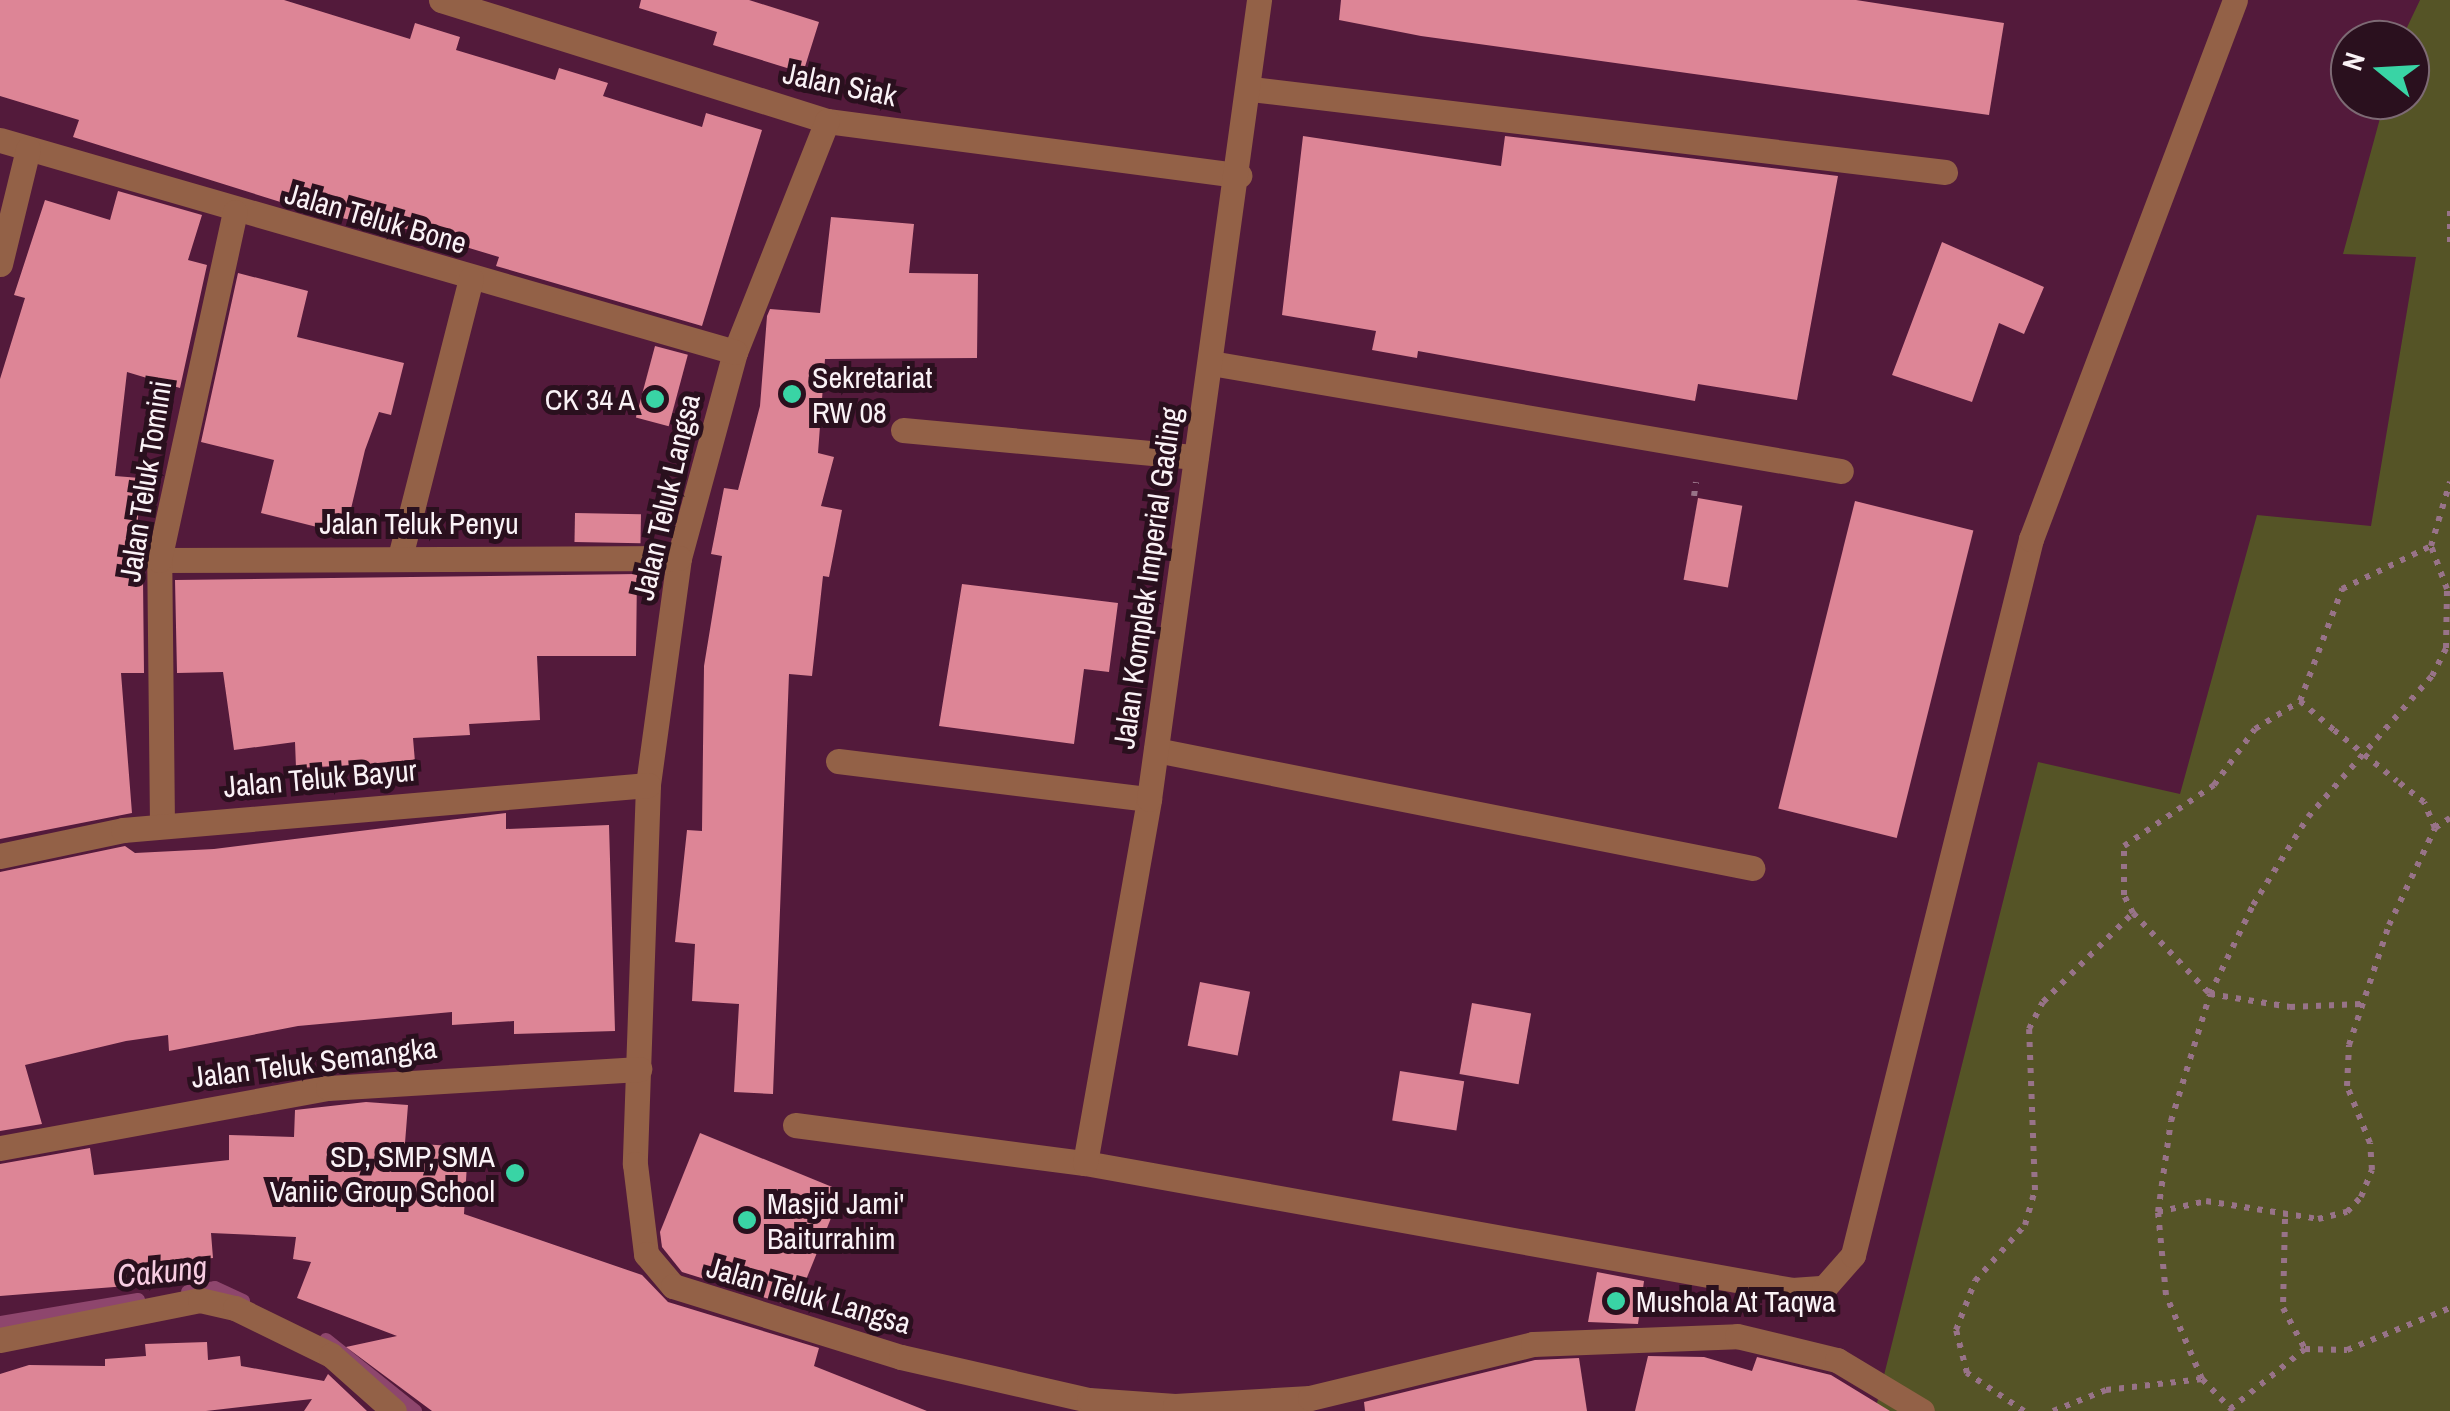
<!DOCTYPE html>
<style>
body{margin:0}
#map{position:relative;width:2450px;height:1411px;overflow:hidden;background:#531a3b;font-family:"Archivo Narrow",sans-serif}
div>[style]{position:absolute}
.green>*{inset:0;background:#555426}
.stream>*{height:14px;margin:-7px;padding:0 7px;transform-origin:7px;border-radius:7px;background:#8e466d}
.building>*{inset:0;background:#dd8596;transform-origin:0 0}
.path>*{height:6px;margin-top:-3px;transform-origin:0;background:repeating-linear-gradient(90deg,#987388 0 5px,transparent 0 13px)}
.minor>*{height:25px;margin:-12.5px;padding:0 12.5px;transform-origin:12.5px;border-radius:12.5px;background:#936147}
.path-bridge>*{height:6px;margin-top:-3px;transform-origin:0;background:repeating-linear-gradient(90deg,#987388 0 5px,transparent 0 13px)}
.dots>*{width:28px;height:28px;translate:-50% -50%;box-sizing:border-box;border:5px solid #2a101e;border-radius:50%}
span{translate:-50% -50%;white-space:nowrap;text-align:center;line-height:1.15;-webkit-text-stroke:10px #2a101e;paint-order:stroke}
.street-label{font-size:30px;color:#faf2f6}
.poi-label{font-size:30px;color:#faf2f6}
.left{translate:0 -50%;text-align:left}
.right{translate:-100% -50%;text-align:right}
.water-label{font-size:32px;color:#f8cde2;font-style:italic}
.north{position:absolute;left:2330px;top:20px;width:100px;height:100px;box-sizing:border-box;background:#2a101e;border:2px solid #7d6a74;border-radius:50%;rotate:288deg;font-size:28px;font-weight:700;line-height:40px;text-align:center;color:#faf2f6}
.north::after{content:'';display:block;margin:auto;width:35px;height:45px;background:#39d4a5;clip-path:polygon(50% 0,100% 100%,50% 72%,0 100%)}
</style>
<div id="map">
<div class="green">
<div style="clip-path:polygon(2420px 0,2450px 0,2450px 1411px,1875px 1411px,2038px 762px,2180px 794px,2257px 515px,2371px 526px,2416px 257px,2343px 254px,2385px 100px,2410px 100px,2410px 40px,2401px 40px)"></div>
</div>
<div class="stream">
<div style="left:188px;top:1292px;width:27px;rotate:-8deg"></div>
<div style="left:215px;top:1288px;width:31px;rotate:25deg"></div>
<div style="left:0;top:1323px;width:140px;rotate:-9.5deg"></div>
<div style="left:326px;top:1340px;width:114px;rotate:38.6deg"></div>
</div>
<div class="building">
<div style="clip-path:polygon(0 0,284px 0,410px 39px,415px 23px,460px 37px,456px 50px,555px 80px,559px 68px,608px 83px,603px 96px,702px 127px,706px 113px,762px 130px,702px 326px,496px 266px,499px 257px,353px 213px,351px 220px,306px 210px,73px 137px,79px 120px,0 96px)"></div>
<div style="clip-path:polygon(641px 0,749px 0,819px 22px,803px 73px,713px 45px,717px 32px,639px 8px)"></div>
<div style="clip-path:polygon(1341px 0,1856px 0,2004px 23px,1989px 115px,1421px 36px,1339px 20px)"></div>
<div style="clip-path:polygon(1303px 136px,1501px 166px,1505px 136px,1838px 176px,1797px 400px,1698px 384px,1695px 401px,1418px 351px,1417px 358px,1372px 350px,1376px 331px,1282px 315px)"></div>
<div style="clip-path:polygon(118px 191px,202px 215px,188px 260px,207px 265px,180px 388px,127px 372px,115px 476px,140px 478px,135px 580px,143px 580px,144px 673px,121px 673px,132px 813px,0 839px,0 379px,25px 298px,14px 295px,45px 200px,110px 220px)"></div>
<div style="clip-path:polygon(831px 217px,914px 224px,909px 273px,978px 274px,977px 358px,825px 359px,818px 453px,834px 457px,821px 506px,842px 510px,829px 577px,823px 576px,812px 676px,789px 674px,773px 1094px,734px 1092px,739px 1004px,692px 1001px,695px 944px,675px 942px,687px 830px,702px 831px,704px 666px,722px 556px,711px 554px,724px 488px,738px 490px,760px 406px,767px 316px,770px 309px,820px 313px)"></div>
<div style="clip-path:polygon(1942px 242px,2044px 287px,2024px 334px,1999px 323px,1972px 402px,1892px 375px)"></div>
<div style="clip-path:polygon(238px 273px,308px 291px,297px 337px,404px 363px,391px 415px,379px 412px,365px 450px,345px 534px,261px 513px,274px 460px,201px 442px)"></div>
<div style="left:655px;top:346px;width:34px;height:74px;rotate:15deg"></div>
<div style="left:1698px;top:498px;width:45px;height:83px;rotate:10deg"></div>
<div style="left:1855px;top:501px;width:122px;height:317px;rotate:14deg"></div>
<div style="left:575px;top:513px;width:66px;height:29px;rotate:1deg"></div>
<div style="clip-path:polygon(637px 574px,636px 656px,537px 656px,540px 720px,469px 724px,470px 735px,413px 738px,415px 762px,296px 768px,295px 742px,234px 750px,223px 672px,177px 673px,175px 580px)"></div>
<div style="clip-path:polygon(962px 584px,1118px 603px,1109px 672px,1084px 669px,1074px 744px,939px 726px)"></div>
<div style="clip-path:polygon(506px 813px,506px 829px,609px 825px,615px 1031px,514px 1034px,514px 1021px,452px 1025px,452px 1012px,298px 1026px,169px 1051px,168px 1035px,126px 1041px,25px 1065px,42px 1124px,0 1131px,0 872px,125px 846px,135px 853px,214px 849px)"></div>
<div style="left:1200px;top:982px;width:51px;height:65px;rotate:11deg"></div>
<div style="left:1472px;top:1003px;width:60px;height:72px;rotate:10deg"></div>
<div style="left:1400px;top:1071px;width:65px;height:50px;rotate:9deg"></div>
<div style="clip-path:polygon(366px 1102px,408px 1105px,405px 1143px,468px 1147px,464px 1214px,642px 1275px,668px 1302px,819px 1348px,814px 1366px,927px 1411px,432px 1411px,346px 1347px,397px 1336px,297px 1298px,311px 1262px,293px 1259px,296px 1237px,211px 1233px,213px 1258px,162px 1263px,165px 1283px,0 1296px,0 1164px,90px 1148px,94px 1175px,229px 1160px,229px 1135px,294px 1137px,295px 1110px)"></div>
<div style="clip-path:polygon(700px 1133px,842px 1191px,795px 1307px,682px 1272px,662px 1247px,660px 1232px)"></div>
<div style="clip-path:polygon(1597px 1272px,1644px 1281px,1638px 1324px,1588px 1322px)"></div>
<div style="clip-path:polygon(207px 1342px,208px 1360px,240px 1356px,241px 1366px,324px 1381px,328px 1374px,367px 1411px,304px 1411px,312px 1399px,206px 1411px,0 1411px,0 1374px,29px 1365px,105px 1366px,105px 1359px,146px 1356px,145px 1344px)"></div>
<div style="clip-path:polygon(1648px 1356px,1704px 1357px,1752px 1371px,1757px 1357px,1831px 1375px,1890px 1411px,1635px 1411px)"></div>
<div style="clip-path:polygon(1579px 1358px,1587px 1411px,1365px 1411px,1364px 1402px,1535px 1360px)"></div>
</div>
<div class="path">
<div style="left:2450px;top:211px;width:37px;rotate:90deg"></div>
<div style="left:1694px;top:496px;width:14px;rotate:-82deg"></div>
<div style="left:2300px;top:701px;width:45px;rotate:40.5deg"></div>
<div style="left:2435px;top:828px;width:18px;rotate:-34deg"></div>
<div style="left:2133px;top:913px;width:112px;rotate:46.5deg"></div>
<div style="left:2210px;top:994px;width:81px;rotate:9.2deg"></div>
<div style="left:2290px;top:1007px;width:71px;rotate:-2.4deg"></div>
<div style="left:2158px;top:1212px;width:49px;rotate:-12.9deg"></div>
<div style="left:2206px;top:1201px;width:113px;rotate:9.1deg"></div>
<div style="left:2318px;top:1219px;width:30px;rotate:-14deg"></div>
<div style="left:2347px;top:1212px;width:21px;rotate:-47deg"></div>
<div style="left:2361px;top:1197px;width:29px;rotate:-68deg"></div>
<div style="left:2372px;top:1170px;width:27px;rotate:-94deg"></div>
<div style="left:2370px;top:1143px;width:61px;rotate:-112deg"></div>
<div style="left:2347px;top:1086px;width:41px;rotate:-87.2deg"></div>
<div style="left:2349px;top:1045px;width:126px;rotate:-71.6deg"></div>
<div style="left:2389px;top:925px;width:107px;rotate:-64.6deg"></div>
<div style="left:2435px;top:828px;width:28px;rotate:-113deg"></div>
<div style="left:2424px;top:802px;width:34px;rotate:-142deg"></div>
<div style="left:2285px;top:1219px;width:89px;rotate:91.3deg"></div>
<div style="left:2283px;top:1308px;width:47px;rotate:61.8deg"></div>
<div style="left:2305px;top:1349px;width:42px;rotate:1.4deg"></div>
<div style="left:2347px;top:1350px;width:111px;rotate:-22.2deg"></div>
<div style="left:2230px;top:1409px;width:96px;rotate:-38.7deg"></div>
<div style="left:2024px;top:1411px;width:69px;rotate:-146.3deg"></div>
<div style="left:1967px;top:1373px;width:44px;rotate:-104.3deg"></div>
<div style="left:1956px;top:1330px;width:53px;rotate:-68.8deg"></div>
<div style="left:1975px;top:1281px;width:75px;rotate:-48.2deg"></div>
<div style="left:2025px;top:1225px;width:36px;rotate:-74deg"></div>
<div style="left:2035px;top:1190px;width:161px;rotate:-92.1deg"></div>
<div style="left:2029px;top:1029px;width:30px;rotate:-63deg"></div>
<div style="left:2043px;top:1002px;width:127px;rotate:-44.7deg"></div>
<div style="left:2133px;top:913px;width:20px;rotate:-117deg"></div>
<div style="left:2124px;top:895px;width:49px;rotate:-90deg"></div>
<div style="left:2124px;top:846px;width:109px;rotate:-34.1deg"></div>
<div style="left:2214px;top:785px;width:69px;rotate:-53.8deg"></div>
<div style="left:2255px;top:729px;width:53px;rotate:-31.9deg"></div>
<div style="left:2300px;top:701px;width:120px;rotate:-69.4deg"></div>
<div style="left:2342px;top:589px;width:99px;rotate:-25.8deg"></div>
<div style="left:2053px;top:1411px;width:57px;rotate:-21.6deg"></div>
<div style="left:2106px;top:1390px;width:97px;rotate:-6.5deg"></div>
<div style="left:2233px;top:1411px;width:45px;rotate:-134.1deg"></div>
<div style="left:2202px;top:1379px;width:91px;rotate:-113.2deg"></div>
<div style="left:2166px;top:1295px;width:83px;rotate:-95.5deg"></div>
<div style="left:2158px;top:1212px;width:92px;rotate:-81.9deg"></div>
<div style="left:2171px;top:1121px;width:133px;rotate:-72.9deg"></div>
<div style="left:2210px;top:994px;width:99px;rotate:-64.2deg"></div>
<div style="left:2253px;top:905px;width:104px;rotate:-58deg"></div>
<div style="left:2308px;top:817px;width:188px;rotate:-48.7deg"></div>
<div style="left:2432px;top:676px;width:31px;rotate:-63deg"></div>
<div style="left:2446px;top:648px;width:59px;rotate:-89deg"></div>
<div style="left:2447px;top:589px;width:46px;rotate:-110.4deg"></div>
<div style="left:2431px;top:546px;width:67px;rotate:-73.5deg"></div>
</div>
<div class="minor">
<div style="left:441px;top:0;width:405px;rotate:17.4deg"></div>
<div style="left:827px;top:121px;width:416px;rotate:7.5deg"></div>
<div style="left:1251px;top:89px;width:699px;rotate:6.82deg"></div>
<div style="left:827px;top:121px;width:249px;rotate:111.7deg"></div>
<div style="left:735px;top:352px;width:213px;rotate:105.2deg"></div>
<div style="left:679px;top:558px;width:229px;rotate:97.8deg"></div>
<div style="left:648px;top:785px;width:379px;rotate:92deg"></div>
<div style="left:635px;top:1164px;width:91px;rotate:83deg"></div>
<div style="left:646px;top:1254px;width:42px;rotate:49.8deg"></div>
<div style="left:673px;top:1286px;width:239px;rotate:17.3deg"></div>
<div style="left:901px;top:1357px;width:193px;rotate:12.9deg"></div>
<div style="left:1089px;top:1400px;width:86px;rotate:4deg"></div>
<div style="left:1175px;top:1406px;width:135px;rotate:-3.4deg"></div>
<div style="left:1310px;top:1398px;width:229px;rotate:-13.6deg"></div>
<div style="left:1533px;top:1344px;width:204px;rotate:-2.2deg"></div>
<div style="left:1737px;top:1336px;width:103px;rotate:13.5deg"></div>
<div style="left:1837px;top:1360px;width:99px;rotate:31deg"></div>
<div style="left:0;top:140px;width:765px;rotate:16.09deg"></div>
<div style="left:0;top:264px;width:118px;rotate:-76.3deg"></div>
<div style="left:1211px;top:363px;width:639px;rotate:9.73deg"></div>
<div style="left:903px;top:430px;width:294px;rotate:5.3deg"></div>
<div style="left:401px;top:553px;width:283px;rotate:-75.7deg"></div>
<div style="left:159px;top:560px;width:520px;rotate:-0.22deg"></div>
<div style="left:1156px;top:750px;width:608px;rotate:11.2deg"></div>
<div style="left:838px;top:761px;width:313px;rotate:7deg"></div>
<div style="left:162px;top:825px;width:265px;rotate:-90.6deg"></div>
<div style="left:159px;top:560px;width:356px;rotate:-77.7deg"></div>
<div style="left:0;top:856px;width:126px;rotate:-11.9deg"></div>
<div style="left:123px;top:830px;width:527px;rotate:-4.9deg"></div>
<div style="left:795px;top:1125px;width:292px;rotate:7.5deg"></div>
<div style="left:1085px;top:1163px;width:718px;rotate:10.18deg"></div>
<div style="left:1792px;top:1290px;width:32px;rotate:-4deg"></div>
<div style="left:1824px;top:1288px;width:44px;rotate:-48.7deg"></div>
<div style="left:1853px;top:1255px;width:738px;rotate:-76.04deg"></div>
<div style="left:2031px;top:539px;width:576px;rotate:-69.27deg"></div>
<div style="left:0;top:1148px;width:333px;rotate:-10.4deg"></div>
<div style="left:328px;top:1088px;width:312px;rotate:-3.5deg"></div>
<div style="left:1085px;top:1163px;width:370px;rotate:-80deg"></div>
<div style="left:1149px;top:799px;width:807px;rotate:-82.16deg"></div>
<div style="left:0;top:1340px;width:204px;rotate:-11.3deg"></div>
<div style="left:200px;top:1300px;width:36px;rotate:13deg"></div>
<div style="left:235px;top:1308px;width:107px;rotate:26.1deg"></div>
<div style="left:331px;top:1355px;width:84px;rotate:41.6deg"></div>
</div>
<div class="path-bridge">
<div style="left:2334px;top:730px;width:81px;rotate:39deg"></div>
</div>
<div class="dots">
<div style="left:792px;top:394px;background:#39d4a5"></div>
<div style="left:655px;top:399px;background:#39d4a5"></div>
<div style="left:515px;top:1173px;background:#39d4a5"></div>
<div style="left:747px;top:1220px;background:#39d4a5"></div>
<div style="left:1616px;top:1301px;background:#39d4a5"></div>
</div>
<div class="street-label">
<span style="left:840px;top:84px;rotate:12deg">Jalan Siak</span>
<span style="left:376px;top:218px;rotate:16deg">Jalan Teluk Bone</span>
<span style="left:145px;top:481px;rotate:-81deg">Jalan Teluk Tomini</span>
<span style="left:666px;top:497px;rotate:-77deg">Jalan Teluk Langsa</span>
<span style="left:419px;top:523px">Jalan Teluk Penyu</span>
<span style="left:1147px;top:578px;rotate:-82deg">Jalan Komplek Imperial Gading</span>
<span style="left:320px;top:778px;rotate:-5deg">Jalan Teluk Bayur</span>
<span style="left:314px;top:1062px;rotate:-7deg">Jalan Teluk Semangka</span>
<span style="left:809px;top:1295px;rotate:16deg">Jalan Teluk Langsa</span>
</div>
<div class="poi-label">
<span class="left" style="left:812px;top:394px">Sekretariat<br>RW 08</span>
<span class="right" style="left:635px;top:399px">CK 34 A</span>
<span class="right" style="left:495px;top:1173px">SD, SMP, SMA<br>Vaniic Group School</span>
<span class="left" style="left:767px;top:1220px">Masjid Jami'<br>Baiturrahim</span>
<span class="left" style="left:1636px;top:1301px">Mushola At Taqwa</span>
</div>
<div class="water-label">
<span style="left:162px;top:1272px;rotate:-6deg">Cakung</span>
</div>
<div class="north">N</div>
</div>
